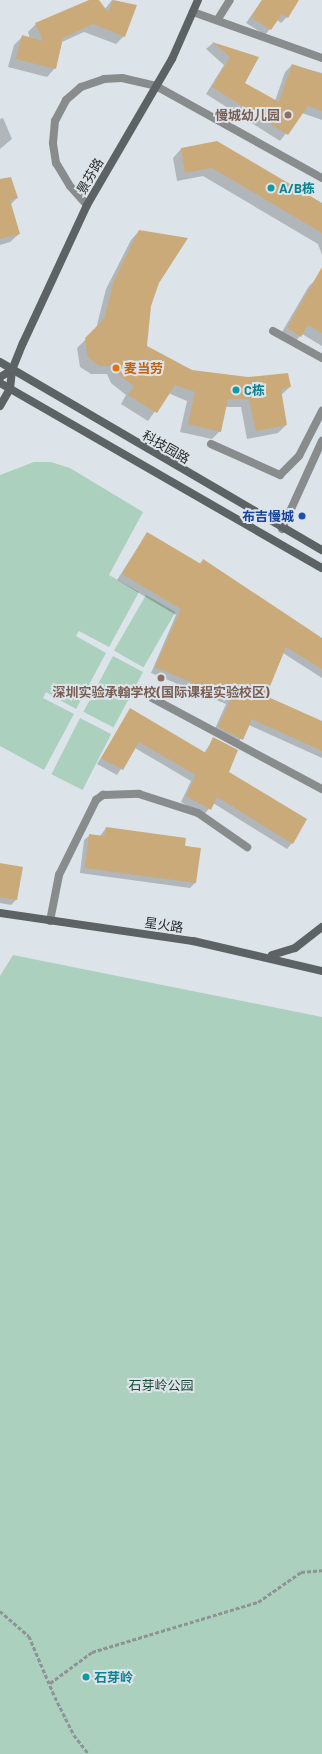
<!DOCTYPE html>
<meta charset="utf-8">
<style>
body{margin:0}
#map{position:relative;width:322px;height:1754px;overflow:hidden;background:#dde4e9;font-family:Barlow,"Noto Sans SC",sans-serif}
div>[style]{position:absolute}
.green>*{inset:0;background:#abd0be;transform-origin:0 0}
.shadow>*{inset:0;background:#0003}
.building>*{inset:0;background:#cbaa7a}
.path>*{height:2.5px;margin-top:-1.25px;transform-origin:0;background:repeating-linear-gradient(90deg,#8d9396 0 4px,transparent 0 6px)}
.lane>*{height:8px;margin:-4px;padding:0 4px;transform-origin:4px;border-radius:4px;background:#888c8d}
.street>*{height:8px;margin:-4px;padding:0 4px;transform-origin:4px;border-radius:4px;background:#888c8d}
.secondary>*{height:8px;margin:-4px;padding:0 4px;transform-origin:4px;border-radius:4px;background:#5d6264}
.dots>*{width:11px;height:11px;translate:-50% -50%;box-sizing:border-box;border:2px solid #dde4e9;border-radius:50%}
span{translate:-50% -50%;white-space:nowrap;text-align:center;line-height:1.15;-webkit-text-stroke:4px #dde4e9;paint-order:stroke}
.education-label{font-size:13px;color:#785e54;font-weight:700}
.right{translate:-100% -50%;text-align:right}
.street-label{font-size:13px;color:#272a2c}
.culture-label{font-size:13px;color:#0d838f;font-weight:700}
.left{translate:0 -50%;text-align:left}
.food-label{font-size:13px;color:#c56008;font-weight:700}
.transit-label{font-size:13px;color:#164399;font-weight:700}
.park-label{font-size:13px;color:#1c4b38}
</style>
<div id="map">
<div class="green">
<div style="clip-path:polygon(34px 462px,51px 462px,70px 468px,143px 512px,109px 575px,139px 592px,109px 647px,79px 631px,76px 636px,106px 653px,76px 709px,46px 692px,43px 698px,74px 714px,44px 770px,0 746px,0 475px)"></div>
<div style="left:146px;top:595px;width:34px;height:64px;rotate:30deg"></div>
<div style="left:113px;top:656px;width:34px;height:63px;rotate:28deg"></div>
<div style="left:80px;top:718px;width:35px;height:63px;rotate:27deg"></div>
<div style="clip-path:polygon(13px 955px,322px 1017px,322px 1754px,0 1754px,0 976px)"></div>
</div>
<div class="shadow">
<div style="clip-path:polygon(92px 0,97px 0,105px 9px,112px 0,136px 6px,124px 36px,116px 44px,84px 32px,62px 42px,55px 68px,47px 77px,8px 67px,14px 45px,22px 37px,30px 39px,28px 32px,36px 24px)"></div>
<div style="clip-path:polygon(262px 0,297px 2px,287px 17px,281px 23px,277px 20px,265px 35px,246px 23px)"></div>
<div style="clip-path:polygon(213px 43px,258px 58px,244px 83px,275px 101px,285px 72px,292px 65px,322px 73px,322px 120px,302px 113px,280px 141px,206px 94px,224px 65px,206px 49px)"></div>
<div style="clip-path:polygon(3px 118px,12px 139px,0 149px,0 119px)"></div>
<div style="clip-path:polygon(181px 149px,322px 204px,322px 255px,318px 244px,203px 176px,177px 181px,173px 158px)"></div>
<div style="clip-path:polygon(0 181px,17px 198px,10px 205px,19px 234px,10px 242px,0 245px)"></div>
<div style="clip-path:polygon(139px 231px,158px 282px,150px 306px,146px 346px,192px 371px,290px 387px,281px 395px,286px 425px,278px 433px,247px 439px,241px 407px,225px 407px,220px 431px,212px 439px,180px 432px,187px 401px,168px 393px,148px 421px,121px 404px,126px 395px,111px 383px,107px 374px,91px 374px,80px 367px,77px 348px,96px 329px,106px 289px,131px 240px)"></div>
<div style="clip-path:polygon(322px 274px,322px 346px,302px 334px,292px 345px,279px 337px,309px 286px)"></div>
<div style="clip-path:polygon(147px 533px,199px 564px,203px 560px,322px 639px,322px 678px,283px 653px,265px 697px,322px 722px,322px 758px,249px 725px,237px 745px,213px 733px,226px 704px,151px 673px,176px 615px,117px 580px)"></div>
<div style="clip-path:polygon(131px 710px,204px 753px,214px 738px,227px 773px,292px 843px,287px 849px,213px 803px,204px 815px,181px 802px,191px 781px,135px 748px,117px 775px,97px 764px)"></div>
<div style="clip-path:polygon(106px 828px,200px 849px,195px 883px,190px 888px,80px 873px,84px 840px,90px 835px,100px 836px)"></div>
<div style="clip-path:polygon(0 864px,16px 900px,11px 905px,0 903px)"></div>
</div>
<div class="building">
<div style="clip-path:polygon(89px 0,99px 0,108px 12px,113px 0,137px 5px,125px 37px,93px 24px,63px 38px,56px 69px,16px 59px,22px 35px,43px 41px,35px 23px)"></div>
<div style="clip-path:polygon(262px 0,299px 0,288px 18px,282px 14px,271px 30px,251px 17px)"></div>
<div style="clip-path:polygon(212px 42px,259px 57px,245px 83px,279px 102px,292px 64px,322px 74px,322px 111px,308px 106px,288px 135px,212px 87px,230px 57px)"></div>
<div style="clip-path:polygon(217px 141px,322px 203px,322px 233px,212px 168px,185px 173px,181px 148px)"></div>
<div style="clip-path:polygon(11px 177px,18px 198px,10px 200px,20px 234px,0 239px,0 179px)"></div>
<div style="clip-path:polygon(139px 230px,188px 238px,159px 283px,151px 306px,147px 346px,192px 370px,248px 377px,288px 373px,291px 387px,281px 389px,287px 425px,256px 431px,249px 399px,228px 399px,221px 432px,188px 424px,195px 392px,175px 385px,157px 413px,128px 395px,134px 386px,119px 375px,115px 366px,100px 366px,88px 358px,85px 338px,104px 319px,114px 280px)"></div>
<div style="clip-path:polygon(322px 267px,322px 333px,308px 325px,301px 337px,287px 328px)"></div>
<div style="clip-path:polygon(147px 532px,201px 564px,203px 559px,322px 638px,322px 669px,286px 647px,266px 696px,322px 721px,322px 751px,252px 719px,243px 740px,218px 727px,231px 699px,155px 667px,181px 609px,122px 574px)"></div>
<div style="clip-path:polygon(130px 708px,206px 753px,213px 737px,238px 750px,229px 772px,307px 819px,293px 844px,217px 797px,211px 810px,186px 796px,196px 775px,139px 742px,123px 770px,101px 758px)"></div>
<div style="clip-path:polygon(106px 827px,186px 838px,185px 846px,201px 848px,196px 883px,85px 868px,89px 834px,104px 836px)"></div>
<div style="clip-path:polygon(0 863px,23px 867px,17px 900px,0 897px)"></div>
</div>
<div class="path">
<div style="left:0;top:1611px;width:38px;rotate:41deg"></div>
<div style="left:29px;top:1636px;width:66px;rotate:66.9deg"></div>
<div style="left:55px;top:1697px;width:42px;rotate:63.4deg"></div>
<div style="left:74px;top:1735px;width:24px;rotate:52deg"></div>
<div style="left:50px;top:1683px;width:52px;rotate:-36.4deg"></div>
<div style="left:92px;top:1652px;width:173px;rotate:-16.8deg"></div>
<div style="left:258px;top:1602px;width:52px;rotate:-34.9deg"></div>
<div style="left:301px;top:1572px;width:21px;rotate:-5deg"></div>
</div>
<div class="lane">
<div style="left:193px;top:12px;width:137px;rotate:19.6deg"></div>
<div style="left:156px;top:86px;width:190px;rotate:29deg"></div>
<div style="left:273px;top:331px;width:56px;rotate:28.9deg"></div>
<div style="left:211px;top:444px;width:76px;rotate:24.2deg"></div>
<div style="left:280px;top:475px;width:27px;rotate:-45deg"></div>
<div style="left:299px;top:456px;width:51px;rotate:-62.9deg"></div>
<div style="left:282px;top:529px;width:97px;rotate:-65.6deg"></div>
<div style="left:152px;top:698px;width:193px;rotate:28.2deg"></div>
<div style="left:50px;top:921px;width:47px;rotate:-78.9deg"></div>
<div style="left:59px;top:875px;width:84px;rotate:-63.7deg"></div>
<div style="left:96px;top:800px;width:9px;rotate:-36deg"></div>
<div style="left:103px;top:795px;width:36px;rotate:-2deg"></div>
<div style="left:139px;top:794px;width:62px;rotate:17.9deg"></div>
<div style="left:198px;top:813px;width:60px;rotate:34.8deg"></div>
</div>
<div class="street">
<div style="left:218px;top:19px;width:22px;rotate:-58deg"></div>
<div style="left:87px;top:205px;width:25px;rotate:-132deg"></div>
<div style="left:70px;top:186px;width:27px;rotate:-121deg"></div>
<div style="left:56px;top:163px;width:20px;rotate:-99deg"></div>
<div style="left:53px;top:143px;width:22px;rotate:-85deg"></div>
<div style="left:55px;top:121px;width:24px;rotate:-62deg"></div>
<div style="left:66px;top:100px;width:20px;rotate:-41deg"></div>
<div style="left:81px;top:87px;width:24px;rotate:-19deg"></div>
<div style="left:104px;top:79px;width:18px;rotate:-3deg"></div>
<div style="left:122px;top:78px;width:35px;rotate:13deg"></div>
</div>
<div class="secondary">
<div style="left:0;top:362px;width:373px;rotate:30.3deg"></div>
<div style="left:0;top:377px;width:14px;rotate:-30deg"></div>
<div style="left:0;top:383px;width:371px;rotate:29.9deg"></div>
<div style="left:0;top:406px;width:20px;rotate:-60deg"></div>
<div style="left:10px;top:389px;width:19px;rotate:-84deg"></div>
<div style="left:12px;top:370px;width:29px;rotate:-68deg"></div>
<div style="left:23px;top:343px;width:152px;rotate:-65.1deg"></div>
<div style="left:87px;top:205px;width:169px;rotate:-59.8deg"></div>
<div style="left:172px;top:59px;width:64px;rotate:-66.2deg"></div>
<div style="left:0;top:913px;width:195px;rotate:8.3deg"></div>
<div style="left:193px;top:941px;width:132px;rotate:13.1deg"></div>
<div style="left:272px;top:955px;width:24px;rotate:-17deg"></div>
<div style="left:295px;top:948px;width:34px;rotate:-38deg"></div>
</div>
<div class="dots">
<div style="left:288px;top:115px;background:#8d6e63"></div>
<div style="left:271px;top:188px;background:#0f9aa8"></div>
<div style="left:116px;top:368px;background:#e8710a"></div>
<div style="left:236px;top:390px;background:#0f9aa8"></div>
<div style="left:302px;top:516px;background:#1a4fb4"></div>
<div style="left:161px;top:678px;background:#8d6e63"></div>
<div style="left:86px;top:1677px;background:#0f9aa8"></div>
</div>
<div class="education-label">
<span class="right" style="left:280px;top:115px">慢城幼儿园</span>
<span style="left:161px;top:692px">深圳实验承翰学校(国际课程实验校区)</span>
</div>
<div class="street-label">
<span style="left:90px;top:176px;rotate:-60deg">景芬路</span>
<span style="left:166px;top:447px;rotate:30deg">科技园路</span>
<span style="left:164px;top:925px;rotate:8deg">星火路</span>
</div>
<div class="culture-label">
<span class="left" style="left:279px;top:188px">A/B栋</span>
<span class="left" style="left:244px;top:390px">C栋</span>
<span class="left" style="left:94px;top:1677px">石芽岭</span>
</div>
<div class="food-label">
<span class="left" style="left:124px;top:368px">麦当劳</span>
</div>
<div class="transit-label">
<span class="right" style="left:294px;top:516px">布吉慢城</span>
</div>
<div class="park-label">
<span style="left:161px;top:1385px">石芽岭公园</span>
</div>
</div>
